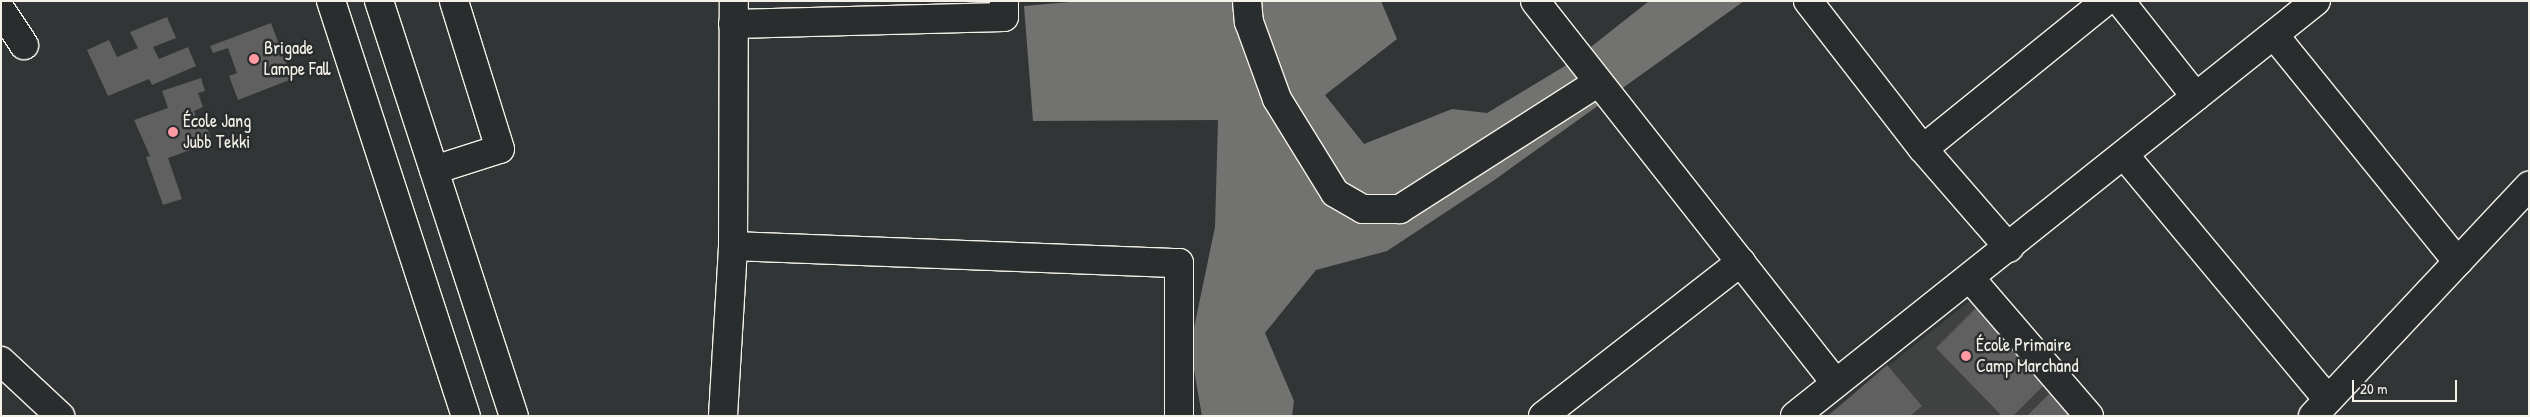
<!DOCTYPE html>
<meta charset="utf-8">
<style>
body{margin:0}
#map{position:relative;width:2530px;height:417px;overflow:hidden;background:#323535;font-family:"Patrick Hand",sans-serif}
div>[style]{position:absolute}
.built>*{inset:0;background:#404242}
.water>*{inset:0;background:#727370}
.building>*{inset:0;background:#5f605f}
.roads{filter:drop-shadow(1px 0 #f4f1e8) drop-shadow(-1px 0 #f4f1e8) drop-shadow(0 1px #f4f1e8) drop-shadow(0 -1px #f4f1e8)}
.street>*{height:28px;margin:-14px;padding:0 14px;transform-origin:14px;border-radius:14px;background:#2a2d2e}
.secondary>*{height:28px;margin:-14px;padding:0 14px;transform-origin:14px;border-radius:14px;background:#2a2d2e}
.dots>*{width:14px;height:14px;translate:-50% -50%;box-sizing:border-box;border:2px solid #2a2d2e;border-radius:50%}
span{translate:-50% -50%;white-space:nowrap;text-align:center;line-height:1.15;-webkit-text-stroke:5px #2a2d2e;paint-order:stroke}
.poi-label{font-size:18px;color:#f4f1e8}
.left{translate:0 -50%;text-align:left}
.frame{position:absolute;inset:0;border:2px solid #f4f1e8;pointer-events:none}
.scale{position:absolute;left:2352px;top:380px;width:105px;height:22px;box-sizing:border-box;border:2px solid #f4f1e8;border-top:0;padding-left:6px;font-size:15px;line-height:18px;white-space:nowrap;color:#f4f1e8;-webkit-text-stroke:4px #2a2d2e;paint-order:stroke}
</style>
<div id="map">
<div class="built">
<div style="clip-path:polygon(1977px 295px,2085px 416px,1826px 416px)"></div>
</div>
<div class="water">
<div style="clip-path:polygon(1081px 1px,1381px 1px,1397px 39px,1325px 95px,1364px 144px,1452px 109px,1487px 113px,1573px 61px,1649px 1px,1744px 1px,1493px 181px,1387px 251px,1316px 270px,1265px 333px,1294px 401px,1292px 416px,1202px 416px,1190px 347px,1215px 227px,1218px 120px,1033px 121px,1024px 6px)"></div>
</div>
<div class="building">
<div style="clip-path:polygon(167px 17px,176px 38px,153px 47px,159px 59px,188px 47px,196px 66px,152px 85px,149px 79px,108px 96px,87px 50px,109px 40px,117px 57px,138px 48px,130px 32px)"></div>
<div style="clip-path:polygon(271px 23px,292px 79px,238px 100px,229px 76px,237px 73px,228px 48px,213px 53px,210px 46px)"></div>
<div style="clip-path:polygon(201px 78px,205px 91px,198px 93px,203px 107px,194px 111px,197px 121px,204px 118px,212px 142px,168px 158px,182px 199px,163px 205px,146px 157px,150px 156px,134px 120px,168px 108px,162px 91px)"></div>
<div style="clip-path:polygon(1976px 308px,2047px 382px,2013px 416px,2002px 416px,1936px 348px)"></div>
<div style="clip-path:polygon(1887px 365px,1922px 406px,1910px 416px,1828px 416px)"></div>
<div style="clip-path:polygon(2055px 388px,2082px 416px,2027px 416px)"></div>
</div>
<div class="roads">
<div class="street">
<div style="left:331px;top:1px;width:436px;rotate:72deg"></div>
<div style="left:379px;top:1px;width:436px;rotate:72deg"></div>
<div style="left:1247px;top:1px;width:21px;rotate:85deg"></div>
<div style="left:1249px;top:22px;width:82px;rotate:70deg"></div>
<div style="left:1277px;top:99px;width:110px;rotate:58.3deg"></div>
<div style="left:1335px;top:193px;width:32px;rotate:30deg"></div>
<div style="left:1363px;top:209px;width:37px"></div>
<div style="left:1400px;top:209px;width:234px;rotate:-32.6deg"></div>
<div style="left:1535px;top:1px;width:486px;rotate:51.8deg"></div>
<div style="left:1808px;top:1px;width:187px;rotate:52.2deg"></div>
<div style="left:1923px;top:149px;width:131px;rotate:49deg"></div>
<div style="left:2120px;top:1px;width:122px;rotate:51.6deg"></div>
<div style="left:1px;top:10px;width:42px;rotate:56.7deg"></div>
<div style="left:733px;top:24px;width:271px;rotate:-1.5deg"></div>
<div style="left:1004px;top:17px;width:16px;rotate:-90deg"></div>
<div style="left:2274px;top:35px;width:292px;rotate:51deg"></div>
<div style="left:1923px;top:149px;width:235px;rotate:-39deg"></div>
<div style="left:2125px;top:156px;width:317px;rotate:50.2deg"></div>
<div style="left:434px;top:170px;width:69px;rotate:-17.7deg"></div>
<div style="left:500px;top:149px;width:155px;rotate:-107.3deg"></div>
<div style="left:733px;top:246px;width:446px;rotate:2.2deg"></div>
<div style="left:1179px;top:263px;width:153px;rotate:90deg"></div>
<div style="left:1970px;top:278px;width:182px;rotate:49.2deg"></div>
<div style="left:1px;top:361px;width:81px;rotate:43deg"></div>
<div style="left:723px;top:416px;width:170px;rotate:-86.6deg"></div>
<div style="left:733px;top:246px;width:245px;rotate:-89.8deg"></div>
<div style="left:1543px;top:416px;width:251px;rotate:-37.9deg"></div>
<div style="left:1795px;top:416px;width:666px;rotate:-38.54deg"></div>
</div>
<div class="secondary">
<div style="left:2313px;top:416px;width:316px;rotate:-46.8deg"></div>
</div>
</div>
<div class="dots">
<div style="left:254px;top:59px;background:#ff9aa2"></div>
<div style="left:173px;top:132px;background:#ff9aa2"></div>
<div style="left:1966px;top:356px;background:#ff9aa2"></div>
</div>
<div class="poi-label">
<span class="left" style="left:264px;top:59px">Brigade<br>Lampe Fall</span>
<span class="left" style="left:183px;top:132px">École Jang<br>Jubb Tekki</span>
<span class="left" style="left:1976px;top:356px">École Primaire<br>Camp Marchand</span>
</div>
<div class="frame"></div>
<div class="scale">20 m</div>
</div>
